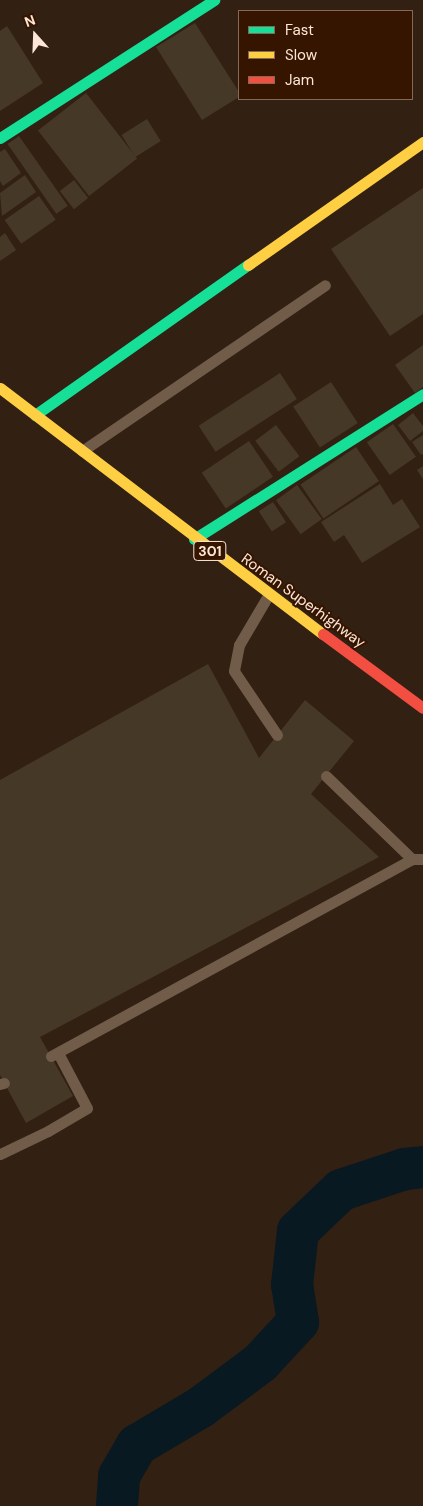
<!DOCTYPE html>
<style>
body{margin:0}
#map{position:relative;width:423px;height:1506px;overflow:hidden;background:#322012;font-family:"DM Sans",sans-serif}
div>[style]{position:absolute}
.river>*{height:42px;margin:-21px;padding:0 21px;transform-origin:21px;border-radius:21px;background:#091921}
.building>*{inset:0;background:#463826;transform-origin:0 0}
.lane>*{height:11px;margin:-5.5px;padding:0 5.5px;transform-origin:5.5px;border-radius:5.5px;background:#715b49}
.fast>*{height:11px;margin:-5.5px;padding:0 5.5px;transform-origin:5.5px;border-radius:5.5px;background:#16e098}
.slow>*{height:11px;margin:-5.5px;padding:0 5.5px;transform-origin:5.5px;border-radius:5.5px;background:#ffcf43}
.jam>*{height:11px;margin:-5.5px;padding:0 5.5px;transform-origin:5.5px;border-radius:5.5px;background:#f24e42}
span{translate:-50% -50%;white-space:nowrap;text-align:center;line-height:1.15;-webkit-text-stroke:4px #351500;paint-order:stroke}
.shield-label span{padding:1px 4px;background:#351500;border:1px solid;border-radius:4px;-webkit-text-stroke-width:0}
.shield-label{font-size:14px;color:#fde6d7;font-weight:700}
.street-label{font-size:15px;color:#fde6d7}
.legend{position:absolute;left:238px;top:10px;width:175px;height:90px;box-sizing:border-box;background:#351500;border:1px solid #856956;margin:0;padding:6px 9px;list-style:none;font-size:15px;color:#fde6d7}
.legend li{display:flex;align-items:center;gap:10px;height:25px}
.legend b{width:25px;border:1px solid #856956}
.north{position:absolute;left:10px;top:10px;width:50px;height:50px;-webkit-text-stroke:4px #351500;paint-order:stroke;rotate:340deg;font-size:14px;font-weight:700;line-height:20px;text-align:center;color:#fde6d7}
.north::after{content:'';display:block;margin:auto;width:18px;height:22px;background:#fde6d7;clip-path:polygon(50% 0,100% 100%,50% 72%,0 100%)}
</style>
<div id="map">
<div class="river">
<div style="left:117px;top:1506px;width:30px;rotate:-86deg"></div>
<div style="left:119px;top:1476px;width:36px;rotate:-60deg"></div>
<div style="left:137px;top:1445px;width:74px;rotate:-30.7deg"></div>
<div style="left:201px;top:1407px;width:74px;rotate:-36.7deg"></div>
<div style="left:260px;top:1363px;width:56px;rotate:-47.2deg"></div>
<div style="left:298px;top:1322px;width:37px;rotate:-99deg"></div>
<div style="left:292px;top:1285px;width:54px;rotate:-83.7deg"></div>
<div style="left:298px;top:1231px;width:59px;rotate:-43.6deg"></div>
<div style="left:341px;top:1190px;width:67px;rotate:-18.2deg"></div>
<div style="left:405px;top:1169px;width:18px;rotate:-6deg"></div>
</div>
<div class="building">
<div style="clip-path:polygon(195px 23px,239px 92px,239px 97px,202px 120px,156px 47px)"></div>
<div style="clip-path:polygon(7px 26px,43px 83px,0 111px,0 31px)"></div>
<div style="left:86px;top:93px;width:83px;height:61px;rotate:52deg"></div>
<div style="left:147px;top:119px;width:26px;height:30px;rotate:58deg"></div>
<div style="left:19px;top:136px;width:85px;height:14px;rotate:55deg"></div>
<div style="clip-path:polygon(5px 149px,21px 173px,3px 186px,0 181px,0 152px)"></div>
<div style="clip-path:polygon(25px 175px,36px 192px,2px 216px,0 193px)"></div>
<div style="left:74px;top:180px;width:23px;height:18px;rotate:52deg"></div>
<div style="clip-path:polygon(423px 188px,423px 314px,390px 336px,331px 249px)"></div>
<div style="left:39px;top:196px;width:29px;height:42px;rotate:55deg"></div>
<div style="clip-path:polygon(5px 233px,16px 250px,0 261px,0 237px)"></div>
<div style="clip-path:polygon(423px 345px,423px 387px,415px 393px,395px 365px)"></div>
<div style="left:280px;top:373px;width:31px;height:97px;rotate:57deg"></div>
<div style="left:331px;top:382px;width:49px;height:45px;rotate:57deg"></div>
<div style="clip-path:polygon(413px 413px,423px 426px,423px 431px,410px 441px,398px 425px)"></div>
<div style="left:393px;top:424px;width:40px;height:32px;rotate:55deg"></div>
<div style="left:276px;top:425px;width:39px;height:26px;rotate:53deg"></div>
<div style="clip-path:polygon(423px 435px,423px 454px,421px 455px,412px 442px)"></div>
<div style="left:249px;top:441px;width:43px;height:57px;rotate:56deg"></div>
<div style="left:356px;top:447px;width:41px;height:67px;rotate:56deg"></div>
<div style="clip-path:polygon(423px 466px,423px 479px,417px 470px)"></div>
<div style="clip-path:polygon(380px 484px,393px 505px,402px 499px,420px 527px,362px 563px,344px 535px,334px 542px,321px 522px)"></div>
<div style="left:297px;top:485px;width:42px;height:26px;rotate:54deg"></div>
<div style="left:273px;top:502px;width:24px;height:17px;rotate:57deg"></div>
<div style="clip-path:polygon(208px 664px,259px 758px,305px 700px,354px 741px,311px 794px,379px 857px,40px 1037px,73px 1096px,26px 1123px,0 1075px,0 780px)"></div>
</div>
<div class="lane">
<div style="left:82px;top:451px;width:294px;rotate:-34.3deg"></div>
<div style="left:269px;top:594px;width:59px;rotate:120.5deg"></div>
<div style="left:239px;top:645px;width:26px;rotate:101deg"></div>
<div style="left:234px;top:671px;width:77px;rotate:56.1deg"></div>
<div style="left:326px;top:776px;width:120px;rotate:44deg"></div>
<div style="left:412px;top:859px;width:11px"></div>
<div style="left:51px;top:1056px;width:411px;rotate:-28.6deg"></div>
<div style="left:0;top:1084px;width:4px;rotate:-14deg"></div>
<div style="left:0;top:1154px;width:53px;rotate:-25.6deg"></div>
<div style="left:48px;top:1131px;width:45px;rotate:-30.5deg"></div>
<div style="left:87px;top:1108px;width:62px;rotate:-117.8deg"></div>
</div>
<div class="fast">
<div style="left:0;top:138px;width:255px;rotate:-32.8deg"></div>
<div style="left:35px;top:415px;width:261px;rotate:-35.2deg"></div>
<div style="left:194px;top:539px;width:271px;rotate:-32.3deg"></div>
</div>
<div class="slow">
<div style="left:248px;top:265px;width:214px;rotate:-35.1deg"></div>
<div style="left:0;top:388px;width:406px;rotate:37.3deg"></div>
</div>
<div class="jam">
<div style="left:323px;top:634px;width:124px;rotate:36.5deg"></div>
</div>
<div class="shield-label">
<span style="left:210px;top:551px">301</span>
</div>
<div class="street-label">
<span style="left:303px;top:601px;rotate:36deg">Roman Superhighway</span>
</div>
<ul class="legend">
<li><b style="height:6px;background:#16e098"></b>Fast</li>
<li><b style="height:6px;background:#ffcf43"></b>Slow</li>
<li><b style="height:6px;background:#f24e42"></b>Jam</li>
</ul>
<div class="north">N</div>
</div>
